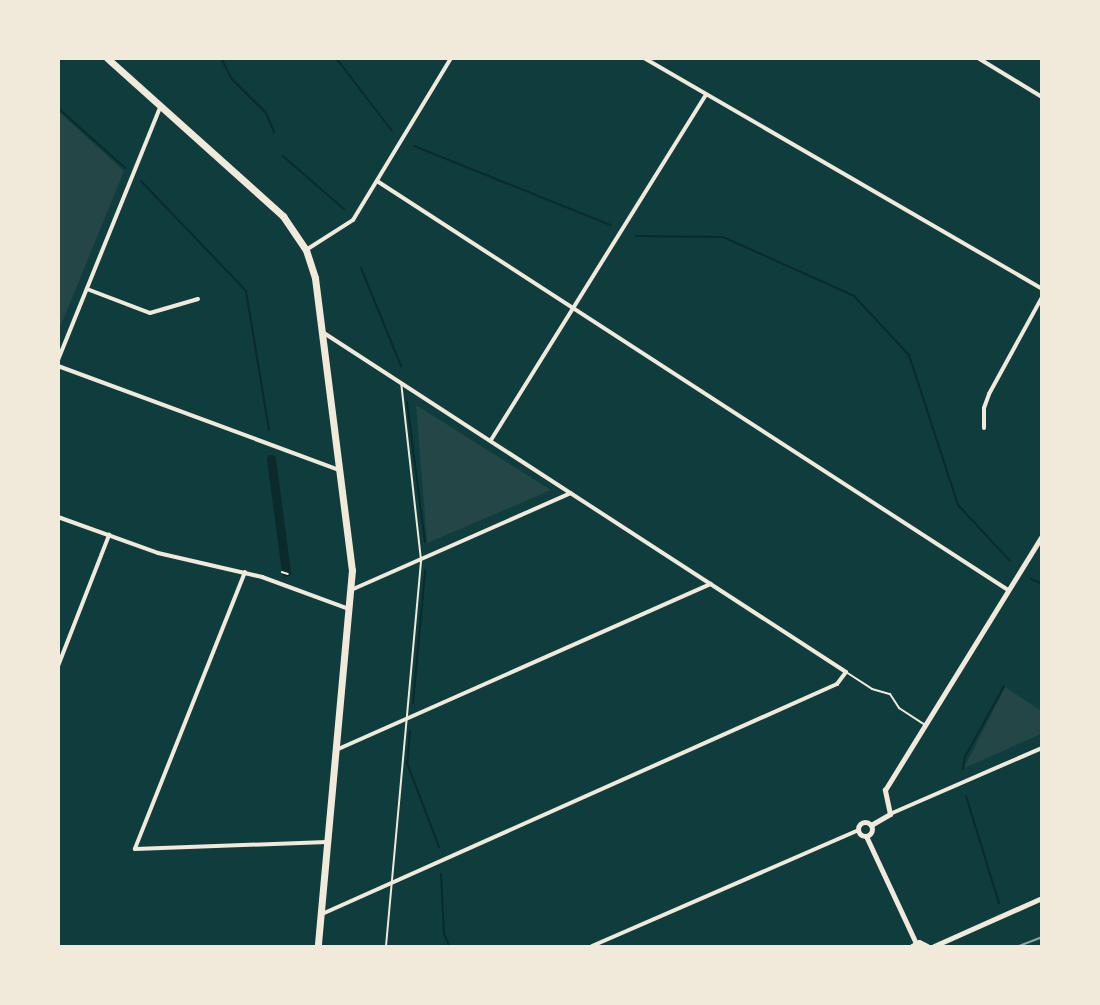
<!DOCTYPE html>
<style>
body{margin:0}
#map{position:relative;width:1100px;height:1005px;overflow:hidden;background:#0f3d3e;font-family:"Nunito Sans",sans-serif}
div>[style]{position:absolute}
.green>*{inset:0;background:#244646}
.stream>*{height:2px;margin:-1px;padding:0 1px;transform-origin:1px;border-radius:1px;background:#0a2a2b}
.canal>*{height:9px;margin:-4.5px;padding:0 4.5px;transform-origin:4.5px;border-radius:4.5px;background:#0a2a2b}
.path>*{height:1.5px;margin:-0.75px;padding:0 0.75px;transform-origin:0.75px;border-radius:0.75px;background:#f1e9da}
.service>*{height:2px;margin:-1px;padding:0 1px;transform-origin:1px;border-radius:1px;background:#f1e9da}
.minor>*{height:4px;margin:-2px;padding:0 2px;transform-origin:2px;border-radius:2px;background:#f1e9da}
.tertiary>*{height:5px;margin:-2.5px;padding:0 2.5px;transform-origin:2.5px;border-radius:2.5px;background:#f1e9da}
.tertiary>.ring{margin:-2.5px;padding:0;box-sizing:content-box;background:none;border:5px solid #f1e9da;border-radius:50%}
.primary>*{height:7px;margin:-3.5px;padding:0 3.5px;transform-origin:3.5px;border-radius:3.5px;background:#f1e9da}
.rail>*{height:2px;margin:-1px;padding:0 1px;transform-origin:1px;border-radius:1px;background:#97a49c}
span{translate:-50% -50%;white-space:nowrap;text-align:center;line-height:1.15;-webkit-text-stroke:4.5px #f1e9da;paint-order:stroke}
.frame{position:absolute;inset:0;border:60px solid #f1e9da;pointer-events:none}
</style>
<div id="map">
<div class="green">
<div style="clip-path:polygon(59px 112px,124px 171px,59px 330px)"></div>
<div style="clip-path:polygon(416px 405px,551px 490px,427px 543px)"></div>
<div style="clip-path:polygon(1005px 687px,1041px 711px,1041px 734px,964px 768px)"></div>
</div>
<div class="stream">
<div style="left:221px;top:58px;width:22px;rotate:63deg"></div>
<div style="left:231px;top:78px;width:49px;rotate:45deg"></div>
<div style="left:266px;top:113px;width:21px;rotate:67deg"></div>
<div style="left:336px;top:58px;width:92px;rotate:52.5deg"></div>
<div style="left:58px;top:108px;width:90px;rotate:41.8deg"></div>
<div style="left:414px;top:146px;width:212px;rotate:21.9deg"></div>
<div style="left:283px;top:156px;width:81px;rotate:41deg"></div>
<div style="left:141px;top:181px;width:152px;rotate:46.3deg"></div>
<div style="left:246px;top:291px;width:141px;rotate:80.6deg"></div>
<div style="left:636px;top:236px;width:87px;rotate:0.7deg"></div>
<div style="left:723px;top:237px;width:144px;rotate:24.2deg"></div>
<div style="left:854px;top:296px;width:81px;rotate:47deg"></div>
<div style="left:909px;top:355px;width:158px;rotate:71.9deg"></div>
<div style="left:958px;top:505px;width:76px;rotate:47.1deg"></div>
<div style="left:361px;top:268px;width:106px;rotate:67.8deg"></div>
<div style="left:407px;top:402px;width:141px;rotate:82.7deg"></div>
<div style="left:1031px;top:579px;width:12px;rotate:24deg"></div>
<div style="left:413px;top:703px;width:133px;rotate:-84.8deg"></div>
<div style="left:410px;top:731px;width:32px;rotate:95deg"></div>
<div style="left:407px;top:763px;width:90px;rotate:69.1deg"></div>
<div style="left:963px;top:769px;width:12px;rotate:-81deg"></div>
<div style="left:965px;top:757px;width:81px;rotate:-61.2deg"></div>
<div style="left:966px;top:796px;width:112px;rotate:72.9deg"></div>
<div style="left:441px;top:874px;width:60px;rotate:87.1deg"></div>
<div style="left:444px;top:934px;width:13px;rotate:67deg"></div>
</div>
<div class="canal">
<div style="left:271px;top:459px;width:114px;rotate:82.4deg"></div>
</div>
<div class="path">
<div style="left:282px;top:572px;width:6px;rotate:18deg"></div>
</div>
<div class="service">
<div style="left:846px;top:672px;width:31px;rotate:33deg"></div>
<div style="left:872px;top:689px;width:19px;rotate:16deg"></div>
<div style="left:890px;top:694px;width:17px;rotate:57deg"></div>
<div style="left:899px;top:708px;width:30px;rotate:33deg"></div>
<div style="left:386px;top:946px;width:388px;rotate:-84.8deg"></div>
<div style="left:421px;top:560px;width:179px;rotate:-96.4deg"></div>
</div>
<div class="minor">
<div style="left:644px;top:58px;width:460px;rotate:30.1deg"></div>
<div style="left:978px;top:58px;width:75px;rotate:31.4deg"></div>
<div style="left:377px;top:181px;width:752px;rotate:32.95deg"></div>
<div style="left:306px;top:250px;width:56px;rotate:-32.6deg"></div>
<div style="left:353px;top:220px;width:189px;rotate:-58.8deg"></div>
<div style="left:87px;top:289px;width:67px;rotate:20.9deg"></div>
<div style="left:150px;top:313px;width:50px;rotate:-16.3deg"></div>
<div style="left:58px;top:360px;width:273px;rotate:-68deg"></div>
<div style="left:58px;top:366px;width:300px;rotate:20.3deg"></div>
<div style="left:984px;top:428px;width:20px;rotate:-90deg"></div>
<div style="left:984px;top:408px;width:15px;rotate:-70deg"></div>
<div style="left:989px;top:394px;width:111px;rotate:-61.3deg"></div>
<div style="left:491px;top:440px;width:407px;rotate:-58.1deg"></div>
<div style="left:58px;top:517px;width:106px;rotate:19.8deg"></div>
<div style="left:158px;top:553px;width:107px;rotate:13deg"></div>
<div style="left:262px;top:577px;width:93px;rotate:20.2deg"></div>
<div style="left:245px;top:572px;width:298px;rotate:111.7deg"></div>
<div style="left:135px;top:849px;width:192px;rotate:-2.1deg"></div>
<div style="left:351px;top:590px;width:240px;rotate:-23.8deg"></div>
<div style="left:58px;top:666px;width:141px;rotate:-68.7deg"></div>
<div style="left:336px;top:750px;width:410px;rotate:-23.9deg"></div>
<div style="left:890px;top:814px;width:166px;rotate:-23.5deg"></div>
<div style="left:322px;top:914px;width:564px;rotate:-24.07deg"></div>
<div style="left:837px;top:684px;width:15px;rotate:-53deg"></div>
<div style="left:846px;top:672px;width:622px;rotate:-147deg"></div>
<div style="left:592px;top:946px;width:289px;rotate:-23.5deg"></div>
</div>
<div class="tertiary">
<div class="ring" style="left:858px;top:822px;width:9px;height:9px"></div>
<div style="left:871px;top:825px;width:22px;rotate:-30deg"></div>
<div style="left:890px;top:814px;width:25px;rotate:-102deg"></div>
<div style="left:885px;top:790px;width:299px;rotate:-58.3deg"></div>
<div style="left:866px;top:836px;width:118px;rotate:65deg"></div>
<div style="left:912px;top:946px;width:8px;rotate:-30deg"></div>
<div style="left:919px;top:942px;width:9px;rotate:27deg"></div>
<div style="left:934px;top:946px;width:118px;rotate:-24deg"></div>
</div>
<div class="primary">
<div style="left:107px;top:58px;width:237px;rotate:41.9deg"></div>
<div style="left:283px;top:216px;width:41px;rotate:55.9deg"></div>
<div style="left:306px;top:250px;width:29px;rotate:72deg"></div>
<div style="left:315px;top:278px;width:294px;rotate:82.8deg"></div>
<div style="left:352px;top:570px;width:378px;rotate:95.2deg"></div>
</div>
<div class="rail">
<div style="left:1019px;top:946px;width:25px;rotate:-21deg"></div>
</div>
<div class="frame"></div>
</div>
